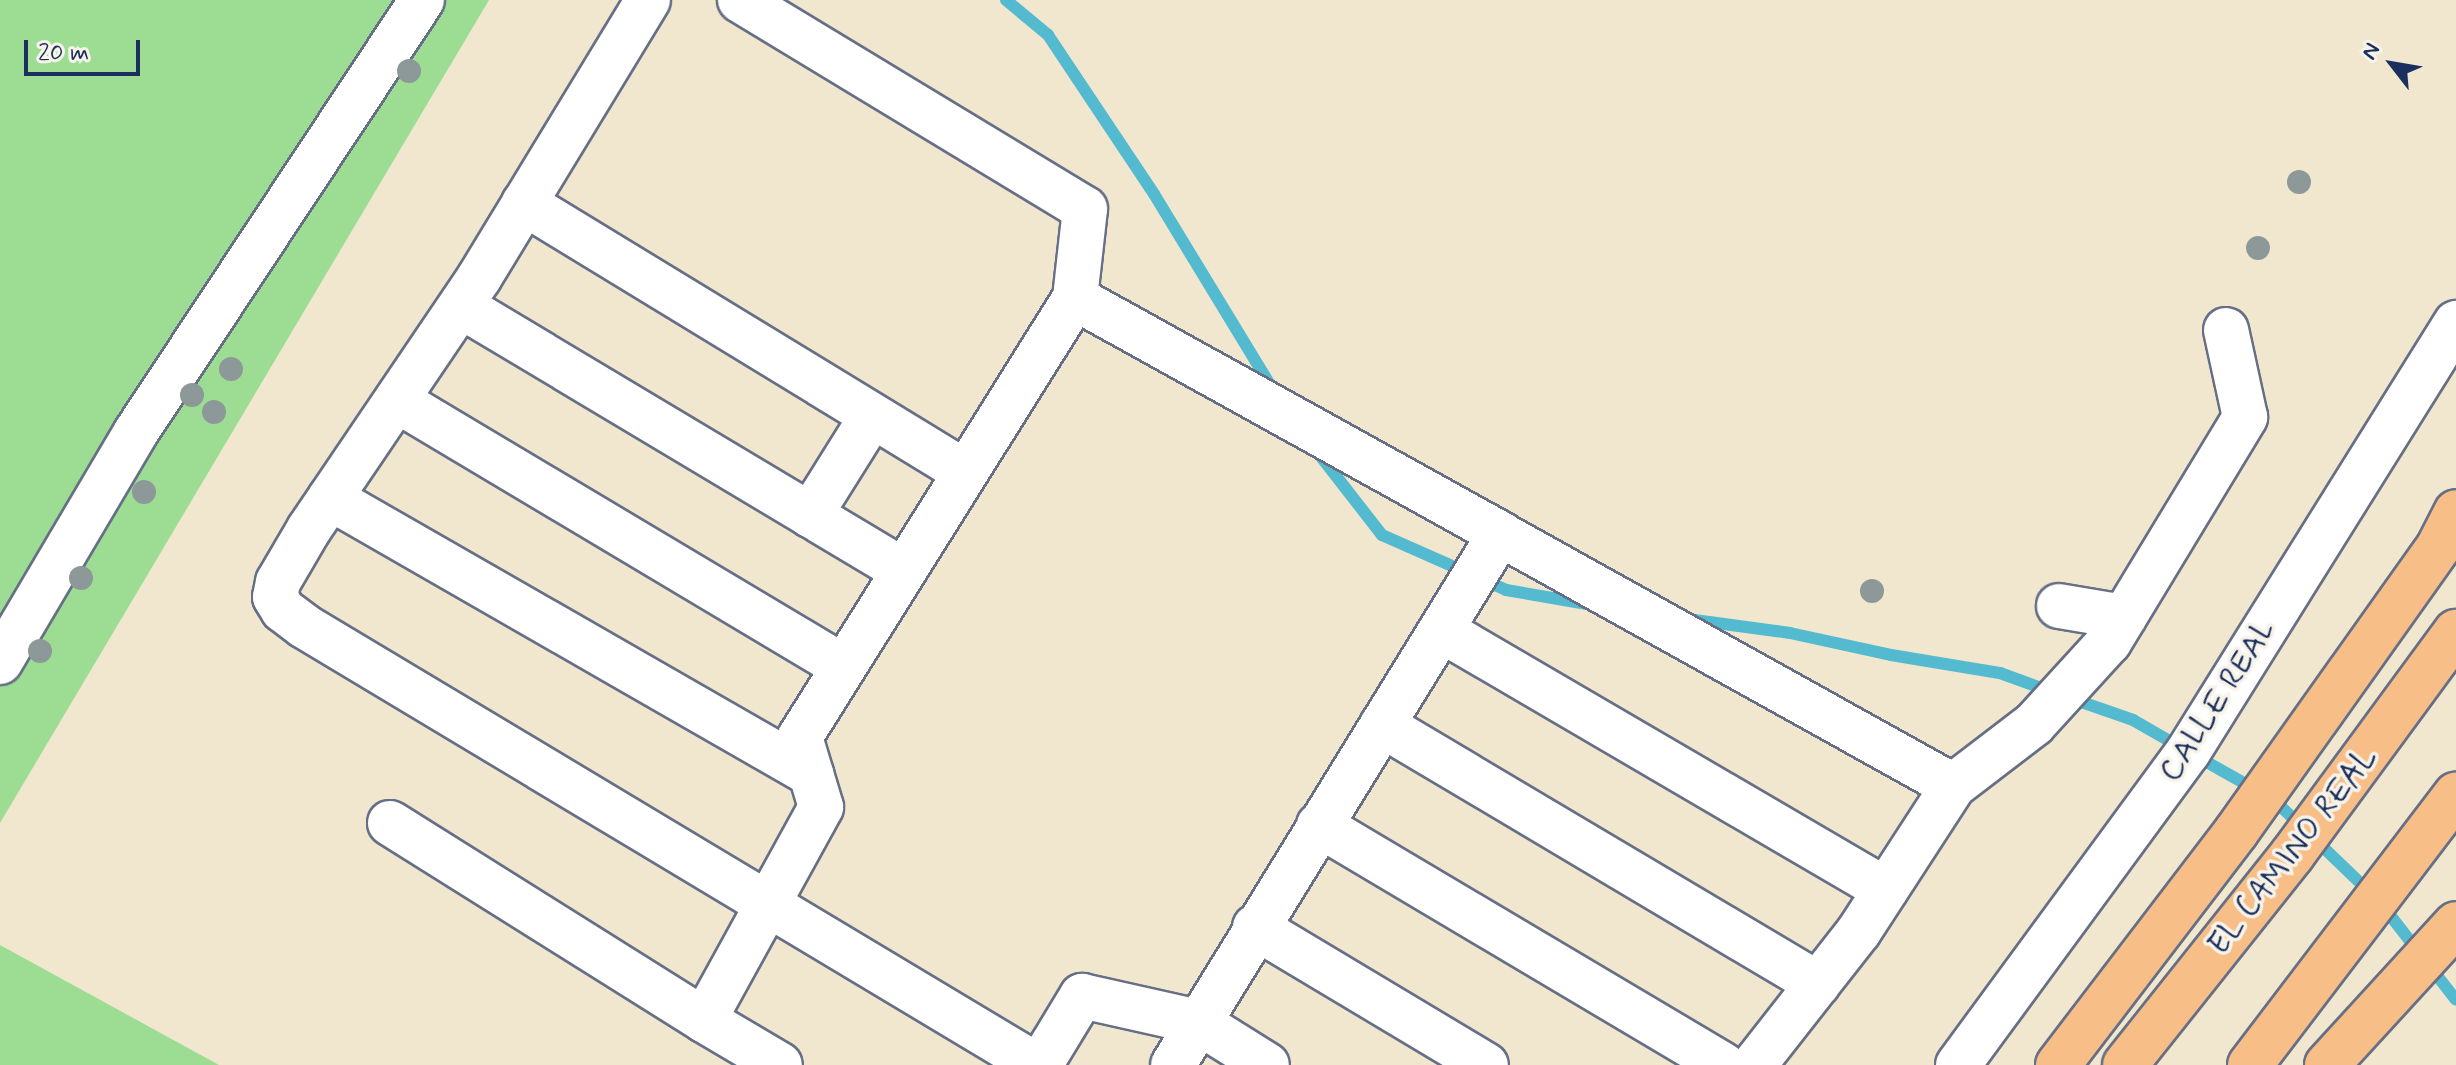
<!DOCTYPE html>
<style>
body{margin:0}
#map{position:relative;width:2456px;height:1065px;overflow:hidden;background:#f0e7ce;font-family:Mynerve,sans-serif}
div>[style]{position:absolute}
.green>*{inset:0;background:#9cdd93}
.stream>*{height:12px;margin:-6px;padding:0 6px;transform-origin:6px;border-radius:6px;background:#53bad0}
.roads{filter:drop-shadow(2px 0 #666f85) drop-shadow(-2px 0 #666f85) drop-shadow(0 2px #666f85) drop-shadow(0 -2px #666f85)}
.minor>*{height:44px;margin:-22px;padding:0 22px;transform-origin:22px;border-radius:22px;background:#fff}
.highway>*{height:44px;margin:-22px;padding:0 22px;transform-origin:22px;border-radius:22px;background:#f7be88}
.trees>*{width:24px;height:24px;margin:-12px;border-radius:50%;background:#8c9998}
span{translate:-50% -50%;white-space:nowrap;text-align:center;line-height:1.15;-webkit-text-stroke:7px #f7f3e8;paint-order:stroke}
.street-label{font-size:32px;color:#1b2f5e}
.north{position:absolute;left:2352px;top:24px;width:80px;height:80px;-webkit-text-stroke:6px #f7f3e8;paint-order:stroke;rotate:301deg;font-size:22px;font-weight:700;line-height:32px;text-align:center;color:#1b2f5e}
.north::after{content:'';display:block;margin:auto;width:28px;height:36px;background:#1b2f5e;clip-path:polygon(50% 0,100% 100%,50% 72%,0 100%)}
.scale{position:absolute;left:24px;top:40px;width:116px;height:36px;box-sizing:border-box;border:4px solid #1b2f5e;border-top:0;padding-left:10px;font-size:24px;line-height:28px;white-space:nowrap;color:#1b2f5e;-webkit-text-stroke:6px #f7f3e8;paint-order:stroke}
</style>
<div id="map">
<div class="green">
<div style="clip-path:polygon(0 0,489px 0,0 823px)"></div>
<div style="clip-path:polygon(0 945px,219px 1065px,0 1065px)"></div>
</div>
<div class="stream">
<div style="left:1006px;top:0;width:55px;rotate:39.8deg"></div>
<div style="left:1048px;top:35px;width:191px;rotate:56.3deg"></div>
<div style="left:1154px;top:194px;width:231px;rotate:58.7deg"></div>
<div style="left:1315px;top:449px;width:109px;rotate:52.1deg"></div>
<div style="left:1382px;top:535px;width:136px;rotate:23.9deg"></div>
<div style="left:1506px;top:590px;width:88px;rotate:9.8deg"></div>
<div style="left:1687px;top:619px;width:104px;rotate:7.7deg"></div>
<div style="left:1790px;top:633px;width:103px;rotate:12.3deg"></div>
<div style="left:1891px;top:655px;width:110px;rotate:9.4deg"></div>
<div style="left:2000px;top:673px;width:55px;rotate:20.1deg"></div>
<div style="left:2070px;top:698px;width:67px;rotate:19.2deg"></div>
<div style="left:2133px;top:720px;width:54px;rotate:29.9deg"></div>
<div style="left:2196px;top:756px;width:90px;rotate:29.4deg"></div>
<div style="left:2274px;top:800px;width:146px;rotate:43.9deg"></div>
<div style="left:2379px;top:901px;width:125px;rotate:52.1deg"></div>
</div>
<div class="roads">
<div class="minor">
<div style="left:648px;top:0;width:325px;rotate:121.3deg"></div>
<div style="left:479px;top:278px;width:303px;rotate:124.1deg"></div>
<div style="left:309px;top:529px;width:61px;rotate:120.3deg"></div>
<div style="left:278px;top:582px;width:15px;rotate:101deg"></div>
<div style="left:275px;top:597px;width:15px;rotate:58deg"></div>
<div style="left:283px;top:610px;width:26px;rotate:37deg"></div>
<div style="left:304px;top:626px;width:854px;rotate:30.95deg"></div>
<div style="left:740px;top:0;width:403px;rotate:31.2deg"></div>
<div style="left:1085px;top:209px;width:90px;rotate:96.4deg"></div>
<div style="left:1075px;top:298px;width:486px;rotate:29deg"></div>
<div style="left:524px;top:203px;width:517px;rotate:31.38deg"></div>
<div style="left:461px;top:306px;width:516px;rotate:30.89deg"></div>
<div style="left:398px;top:401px;width:519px;rotate:30.81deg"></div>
<div style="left:330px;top:498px;width:555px;rotate:29.85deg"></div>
<div style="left:810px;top:515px;width:117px;rotate:-57.9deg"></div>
<div style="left:2059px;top:606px;width:66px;rotate:9.6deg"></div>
<div style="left:1441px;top:630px;width:515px;rotate:30.3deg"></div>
<div style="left:0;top:662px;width:267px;rotate:-59.4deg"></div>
<div style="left:136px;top:432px;width:518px;rotate:-56.49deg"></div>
<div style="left:1382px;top:725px;width:507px;rotate:30.71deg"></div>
<div style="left:390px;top:823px;width:371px;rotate:32.1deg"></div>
<div style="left:704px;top:1020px;width:243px;rotate:-61.2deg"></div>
<div style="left:821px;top:807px;width:73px;rotate:-106.7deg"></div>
<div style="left:800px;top:737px;width:518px;rotate:-57.94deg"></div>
<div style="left:1319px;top:825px;width:470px;rotate:30.7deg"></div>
<div style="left:1255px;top:927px;width:269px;rotate:30.9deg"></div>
<div style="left:704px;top:1020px;width:88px;rotate:30.6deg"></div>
<div style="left:1040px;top:1065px;width:81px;rotate:-58.7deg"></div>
<div style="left:1082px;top:996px;width:119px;rotate:12.6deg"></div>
<div style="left:1198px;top:1022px;width:81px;rotate:31.9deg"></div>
<div style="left:1173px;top:1065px;width:624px;rotate:-58.37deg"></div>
<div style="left:1500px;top:534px;width:518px;rotate:29.09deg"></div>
<div style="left:1754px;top:1065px;width:170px;rotate:-51.9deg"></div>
<div style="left:1859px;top:931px;width:173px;rotate:-57deg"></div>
<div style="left:1953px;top:786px;width:102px;rotate:-37.4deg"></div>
<div style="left:2034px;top:724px;width:111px;rotate:-47.6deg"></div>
<div style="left:2109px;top:642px;width:263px;rotate:-58.8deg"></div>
<div style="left:2245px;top:417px;width:89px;rotate:-102.3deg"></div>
<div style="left:1958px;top:1065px;width:388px;rotate:-53.7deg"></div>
<div style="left:2188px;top:752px;width:506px;rotate:-58.01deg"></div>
</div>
<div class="highway">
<div style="left:2058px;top:1065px;width:293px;rotate:-52.6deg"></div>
<div style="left:2236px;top:832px;width:351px;rotate:-54.6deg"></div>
<div style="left:2439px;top:546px;width:38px;rotate:-63deg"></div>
<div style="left:2125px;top:1065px;width:268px;rotate:-51.5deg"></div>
<div style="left:2292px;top:855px;width:277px;rotate:-53.7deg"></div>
<div style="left:2250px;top:1065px;width:340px;rotate:-52.7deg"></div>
<div style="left:2327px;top:1065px;width:191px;rotate:-47.5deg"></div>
</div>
</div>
<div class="trees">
<div style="left:409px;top:71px"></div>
<div style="left:2299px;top:182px"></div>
<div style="left:2258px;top:248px"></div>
<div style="left:231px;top:369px"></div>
<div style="left:192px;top:395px"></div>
<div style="left:214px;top:412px"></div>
<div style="left:144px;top:492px"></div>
<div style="left:81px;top:578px"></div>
<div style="left:1872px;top:591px"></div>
<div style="left:40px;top:651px"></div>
</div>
<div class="street-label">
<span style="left:2218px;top:701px;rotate:-57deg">CALLE REAL</span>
<span style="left:2293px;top:851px;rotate:-52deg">EL CAMINO REAL</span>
</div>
<div class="north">N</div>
<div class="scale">20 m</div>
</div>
